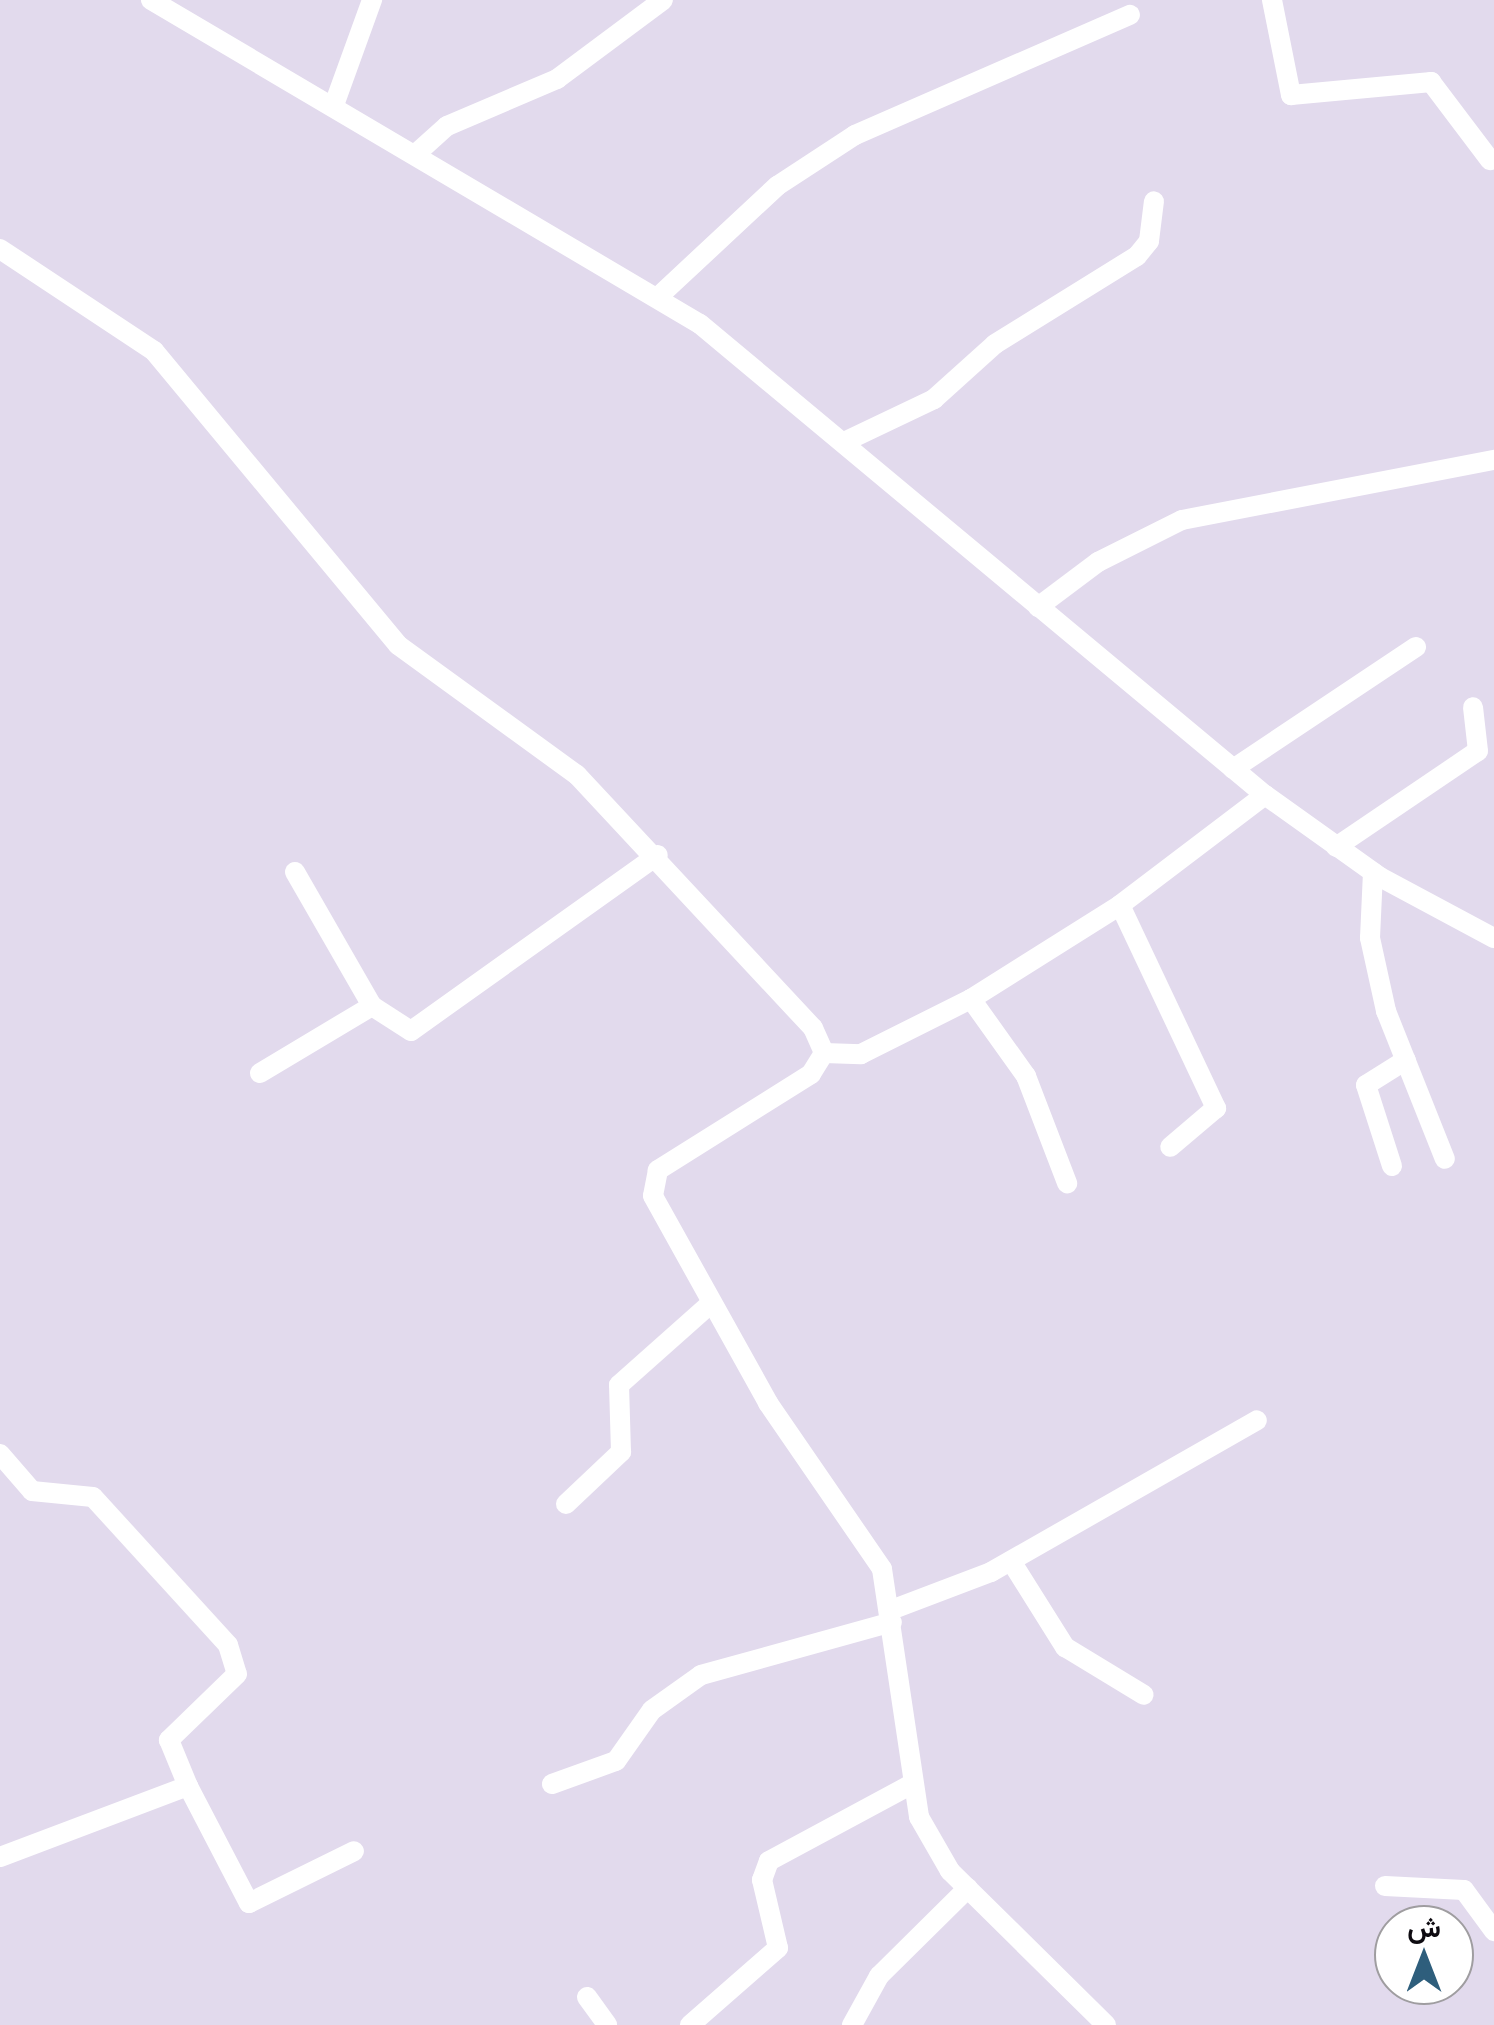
<!DOCTYPE html>
<meta charset="utf-8">
<style>
body{margin:0}
#map{position:relative;width:1494px;height:2025px;overflow:hidden;background:#e2daed;font-family:"Public Sans",Vazirmatn,sans-serif}
div>[style]{position:absolute}
.minor>*{height:20px;margin:-10px;padding:0 10px;transform-origin:10px;border-radius:10px;background:#fff}
span{translate:-50% -50%;white-space:nowrap;text-align:center;line-height:1.15;-webkit-text-stroke:8px #fff;paint-order:stroke}
.north{position:absolute;left:1374px;top:1905px;width:100px;height:100px;box-sizing:border-box;background:#fff;border:2px solid #9f9da0;border-radius:50%;rotate:0deg;font-size:28px;font-weight:700;line-height:40px;text-align:center;color:#0e0b11}
.north::after{content:'';display:block;margin:auto;width:35px;height:45px;background:#2e5e7c;clip-path:polygon(50% 0,100% 100%,50% 72%,0 100%)}
</style>
<div id="map">
<div class="minor">
<div style="left:151px;top:0;width:637px;rotate:30.55deg"></div>
<div style="left:700px;top:324px;width:736px;rotate:39.82deg"></div>
<div style="left:1265px;top:795px;width:141px;rotate:35.5deg"></div>
<div style="left:1380px;top:877px;width:129px;rotate:28.2deg"></div>
<div style="left:1272px;top:0;width:97px;rotate:78.7deg"></div>
<div style="left:1291px;top:95px;width:141px;rotate:-5.3deg"></div>
<div style="left:1431px;top:82px;width:98px;rotate:52.9deg"></div>
<div style="left:334px;top:105px;width:112px;rotate:-70.1deg"></div>
<div style="left:418px;top:152px;width:39px;rotate:-42deg"></div>
<div style="left:447px;top:126px;width:120px;rotate:-23.1deg"></div>
<div style="left:557px;top:79px;width:132px;rotate:-36.7deg"></div>
<div style="left:0;top:249px;width:185px;rotate:33.5deg"></div>
<div style="left:154px;top:351px;width:382px;rotate:50.3deg"></div>
<div style="left:398px;top:645px;width:221px;rotate:36deg"></div>
<div style="left:577px;top:775px;width:346px;rotate:47deg"></div>
<div style="left:813px;top:1028px;width:27px;rotate:66deg"></div>
<div style="left:824px;top:1053px;width:25px;rotate:122deg"></div>
<div style="left:811px;top:1074px;width:181px;rotate:147.9deg"></div>
<div style="left:658px;top:1170px;width:26px;rotate:101deg"></div>
<div style="left:653px;top:1196px;width:237px;rotate:60.9deg"></div>
<div style="left:768px;top:1403px;width:201px;rotate:55.5deg"></div>
<div style="left:882px;top:1569px;width:251px;rotate:81.5deg"></div>
<div style="left:919px;top:1817px;width:62px;rotate:60.1deg"></div>
<div style="left:950px;top:1871px;width:219px;rotate:44.6deg"></div>
<div style="left:658px;top:297px;width:163px;rotate:-43deg"></div>
<div style="left:777px;top:186px;width:93px;rotate:-33.2deg"></div>
<div style="left:855px;top:135px;width:300px;rotate:-23.6deg"></div>
<div style="left:844px;top:442px;width:100px;rotate:-25.5deg"></div>
<div style="left:934px;top:399px;width:82px;rotate:-42deg"></div>
<div style="left:995px;top:344px;width:167px;rotate:-31.8deg"></div>
<div style="left:1137px;top:256px;width:19px;rotate:-51deg"></div>
<div style="left:1149px;top:241px;width:40px;rotate:-82.9deg"></div>
<div style="left:1038px;top:607px;width:75px;rotate:-36.9deg"></div>
<div style="left:1098px;top:562px;width:94px;rotate:-26.6deg"></div>
<div style="left:1182px;top:520px;width:318px;rotate:-10.9deg"></div>
<div style="left:1233px;top:769px;width:220px;rotate:-33.7deg"></div>
<div style="left:1336px;top:847px;width:171px;rotate:-34.1deg"></div>
<div style="left:1478px;top:751px;width:44px;rotate:-96.5deg"></div>
<div style="left:295px;top:872px;width:155px;rotate:60.1deg"></div>
<div style="left:372px;top:1006px;width:46px;rotate:32.7deg"></div>
<div style="left:411px;top:1031px;width:303px;rotate:-35.5deg"></div>
<div style="left:1373px;top:872px;width:66px;rotate:92.6deg"></div>
<div style="left:1370px;top:938px;width:75px;rotate:77.6deg"></div>
<div style="left:1386px;top:1011px;width:159px;rotate:68.3deg"></div>
<div style="left:1120px;top:905px;width:225px;rotate:64.7deg"></div>
<div style="left:1216px;top:1108px;width:60px;rotate:139.7deg"></div>
<div style="left:971px;top:999px;width:95px;rotate:54.5deg"></div>
<div style="left:1026px;top:1076px;width:115px;rotate:69deg"></div>
<div style="left:824px;top:1053px;width:37px;rotate:2deg"></div>
<div style="left:861px;top:1054px;width:123px;rotate:-26.6deg"></div>
<div style="left:971px;top:999px;width:176px;rotate:-32.2deg"></div>
<div style="left:1120px;top:905px;width:182px;rotate:-37.2deg"></div>
<div style="left:260px;top:1073px;width:131px;rotate:-30.9deg"></div>
<div style="left:1392px;top:1166px;width:85px;rotate:-107.8deg"></div>
<div style="left:1366px;top:1085px;width:47px;rotate:-32deg"></div>
<div style="left:0;top:1454px;width:49px;rotate:49.1deg"></div>
<div style="left:32px;top:1491px;width:61px;rotate:5.6deg"></div>
<div style="left:93px;top:1497px;width:200px;rotate:47.6deg"></div>
<div style="left:228px;top:1645px;width:30px;rotate:73deg"></div>
<div style="left:237px;top:1674px;width:95px;rotate:135.9deg"></div>
<div style="left:169px;top:1740px;width:50px;rotate:67.6deg"></div>
<div style="left:188px;top:1786px;width:201px;rotate:159.3deg"></div>
<div style="left:566px;top:1504px;width:76px;rotate:-43.4deg"></div>
<div style="left:621px;top:1452px;width:67px;rotate:-91.7deg"></div>
<div style="left:619px;top:1385px;width:120px;rotate:-41.6deg"></div>
<div style="left:1011px;top:1561px;width:102px;rotate:57.9deg"></div>
<div style="left:1065px;top:1647px;width:92px;rotate:31.3deg"></div>
<div style="left:891px;top:1610px;width:107px;rotate:-20.8deg"></div>
<div style="left:991px;top:1572px;width:306px;rotate:-29.7deg"></div>
<div style="left:552px;top:1784px;width:68px;rotate:-19.8deg"></div>
<div style="left:616px;top:1761px;width:62px;rotate:-54.8deg"></div>
<div style="left:652px;top:1710px;width:60px;rotate:-35.5deg"></div>
<div style="left:701px;top:1675px;width:198px;rotate:-15.5deg"></div>
<div style="left:188px;top:1786px;width:132px;rotate:62.5deg"></div>
<div style="left:249px;top:1903px;width:117px;rotate:-26.3deg"></div>
<div style="left:1385px;top:1886px;width:79px;rotate:2.9deg"></div>
<div style="left:1464px;top:1890px;width:51px;rotate:53.8deg"></div>
<div style="left:587px;top:1997px;width:34px;rotate:54deg"></div>
<div style="left:690px;top:2025px;width:117px;rotate:-41.2deg"></div>
<div style="left:778px;top:1948px;width:70px;rotate:-103.2deg"></div>
<div style="left:762px;top:1880px;width:20px;rotate:-70deg"></div>
<div style="left:769px;top:1861px;width:160px;rotate:-28.3deg"></div>
<div style="left:852px;top:2025px;width:56px;rotate:-61.1deg"></div>
<div style="left:879px;top:1976px;width:125px;rotate:-44.7deg"></div>
</div>
<div class="north">ش</div>
</div>
